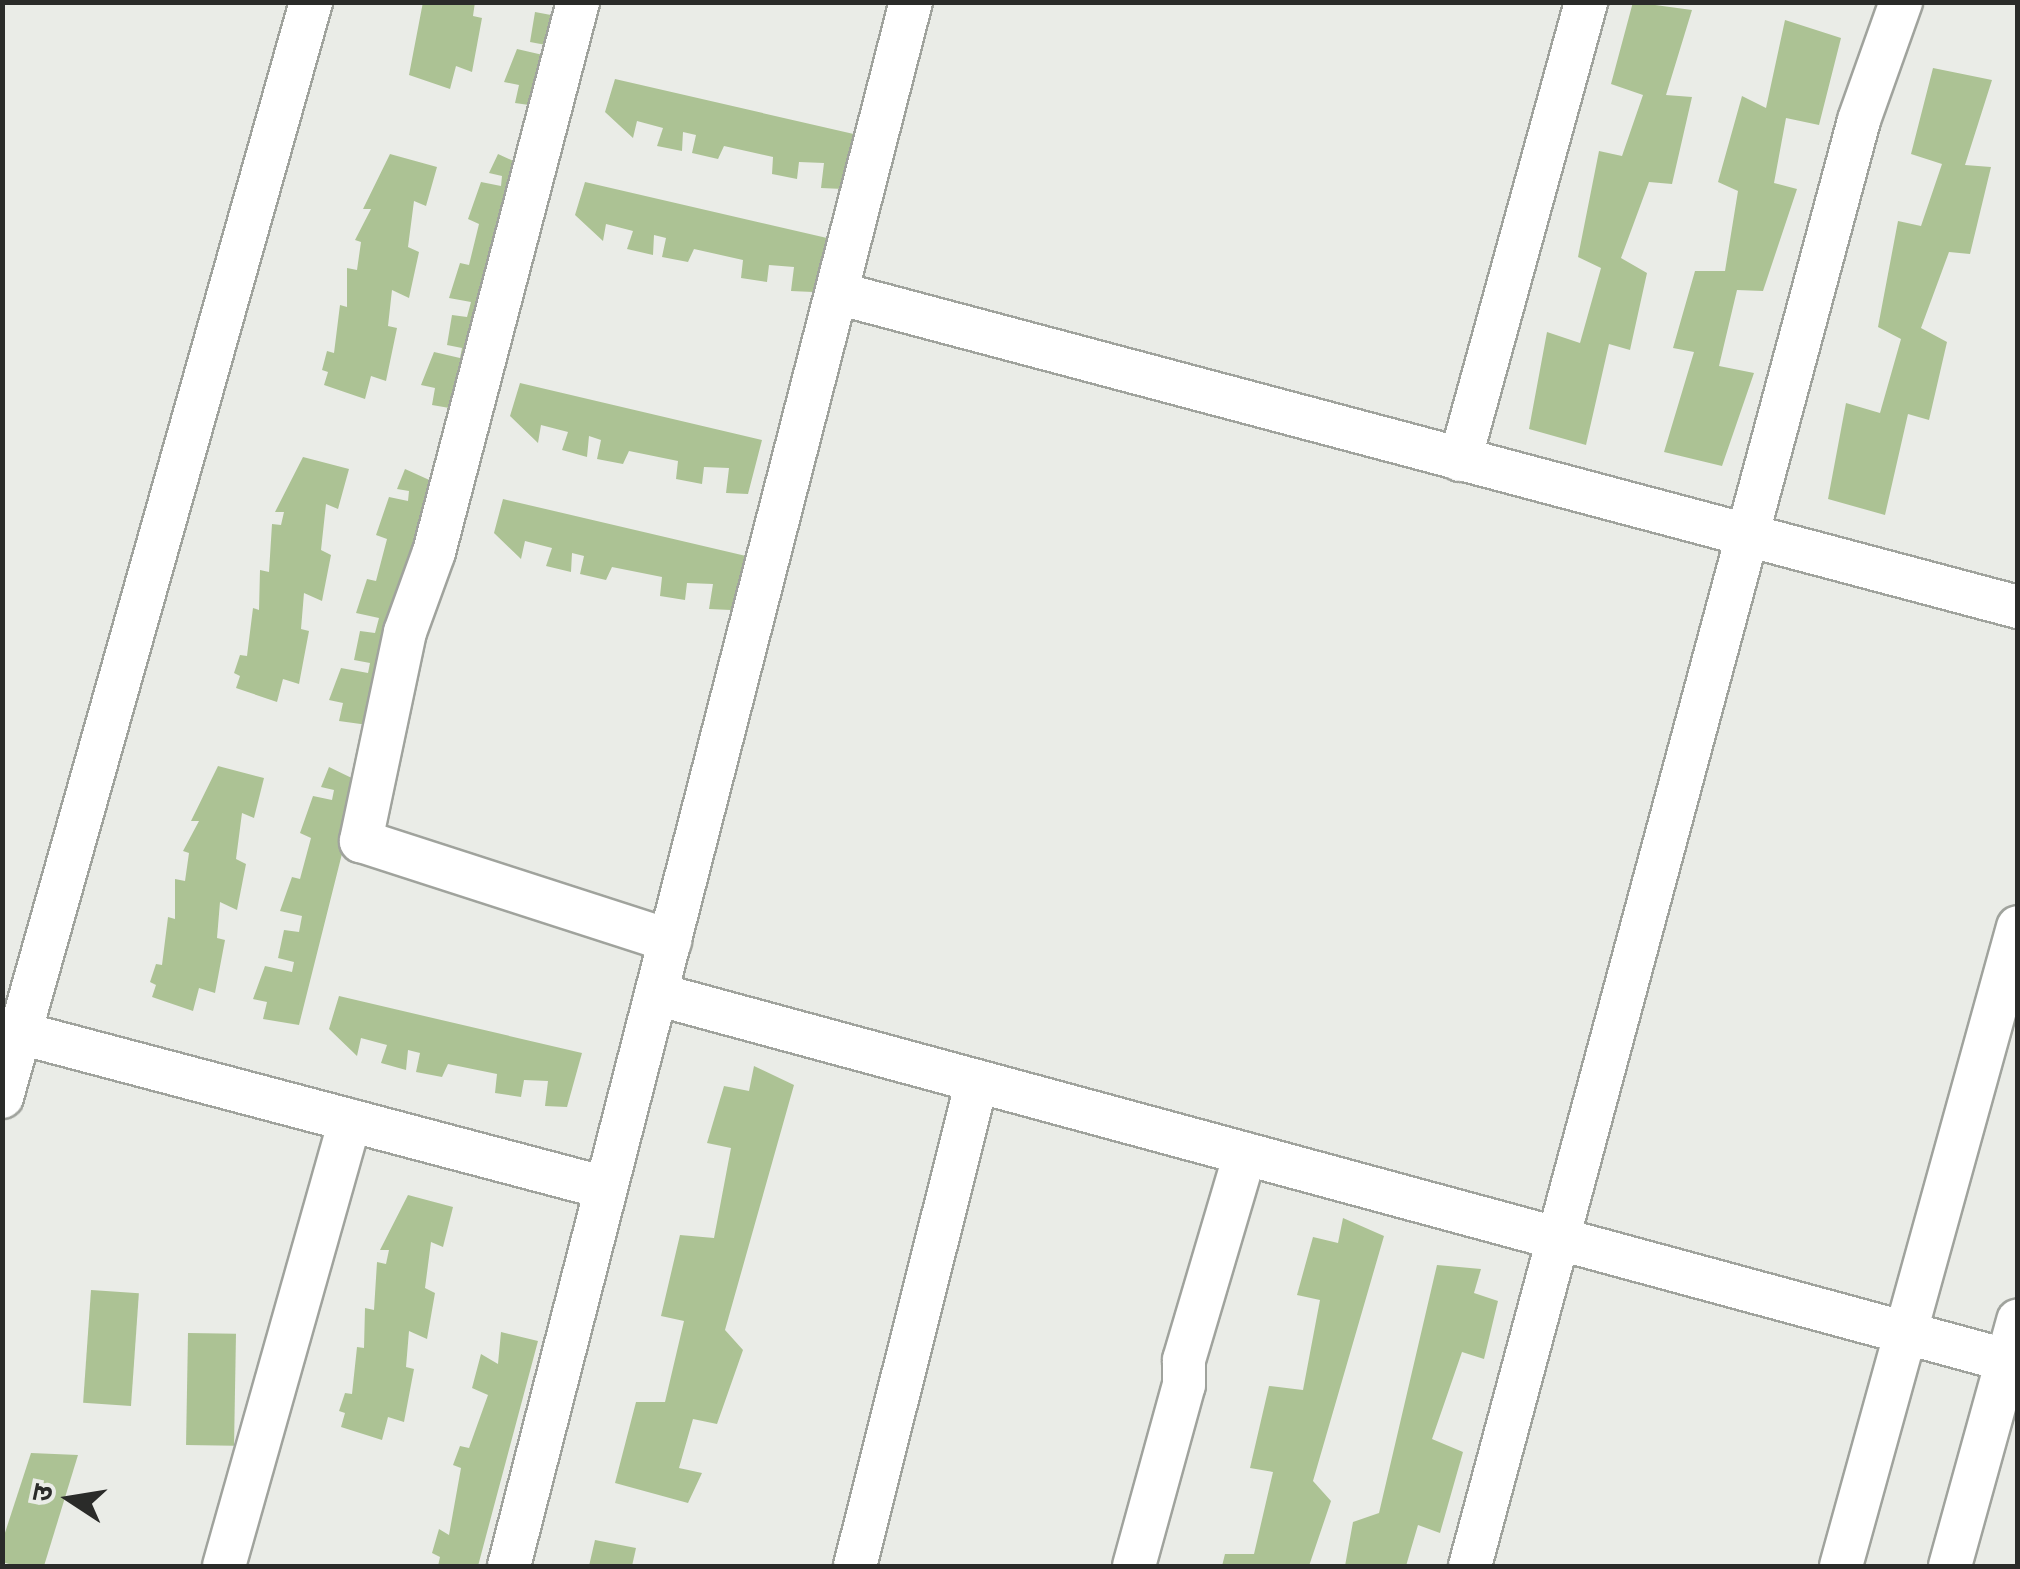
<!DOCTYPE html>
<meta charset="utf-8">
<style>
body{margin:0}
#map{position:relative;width:2020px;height:1569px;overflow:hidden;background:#eaece7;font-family:"Noto Sans","Noto Sans Devanagari",sans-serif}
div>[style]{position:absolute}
.building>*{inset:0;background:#acc294;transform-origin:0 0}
.roads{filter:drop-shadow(2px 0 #a0a39d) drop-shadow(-2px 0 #a0a39d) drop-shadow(0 2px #a0a39d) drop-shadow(0 -2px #a0a39d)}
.minor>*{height:42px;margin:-21px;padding:0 21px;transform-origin:21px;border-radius:21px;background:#fff}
span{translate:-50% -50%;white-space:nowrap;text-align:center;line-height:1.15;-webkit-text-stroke:8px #eaece7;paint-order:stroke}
.frame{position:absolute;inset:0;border:5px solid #2a2b29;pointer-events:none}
.north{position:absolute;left:20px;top:1449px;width:100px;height:100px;-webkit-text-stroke:8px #eaece7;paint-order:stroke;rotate:282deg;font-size:28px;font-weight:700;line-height:40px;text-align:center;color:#2a2b29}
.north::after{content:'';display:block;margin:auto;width:35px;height:45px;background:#2a2b29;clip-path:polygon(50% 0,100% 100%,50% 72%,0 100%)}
</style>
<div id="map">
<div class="building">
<div style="clip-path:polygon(423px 2px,475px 2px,473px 16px,482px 18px,472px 72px,456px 66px,450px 89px,409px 75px)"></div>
<div style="clip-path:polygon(554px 2px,577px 2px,550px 108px,515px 103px,519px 85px,504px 82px,517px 49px,543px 55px,546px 45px,530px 42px,535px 12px,551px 15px)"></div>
<div style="clip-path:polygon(1633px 2px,1692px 10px,1666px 95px,1692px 97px,1672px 184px,1649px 182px,1621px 258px,1647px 273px,1630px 350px,1609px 344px,1586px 445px,1529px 429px,1547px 332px,1580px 343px,1601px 268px,1578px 257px,1599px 151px,1622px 156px,1643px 95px,1611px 84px)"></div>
<div style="clip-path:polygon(1785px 20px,1841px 38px,1819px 125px,1786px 118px,1774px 183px,1797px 189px,1763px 291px,1737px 290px,1719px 366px,1754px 373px,1722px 466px,1664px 452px,1694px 352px,1673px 348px,1695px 271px,1725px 271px,1738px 191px,1718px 182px,1742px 96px,1766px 108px)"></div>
<div style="clip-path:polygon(1933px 68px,1992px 80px,1965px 165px,1991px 167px,1970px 254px,1949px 252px,1921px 328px,1947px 342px,1929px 420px,1908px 414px,1885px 515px,1828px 499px,1846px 403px,1880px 413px,1901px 339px,1878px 327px,1898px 221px,1921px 226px,1942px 164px,1911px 154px)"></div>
<div style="clip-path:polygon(615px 79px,858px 135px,843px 189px,821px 188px,824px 163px,799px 162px,797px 179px,772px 174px,773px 157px,724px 146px,718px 159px,692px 153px,696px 135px,683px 132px,682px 151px,657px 146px,663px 128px,637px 121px,633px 138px,605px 112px)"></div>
<div style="clip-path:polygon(390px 154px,437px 167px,426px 206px,414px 201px,408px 247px,419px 252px,409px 298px,392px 290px,388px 326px,397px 328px,386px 381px,371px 376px,365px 399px,324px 385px,328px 372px,322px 370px,327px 351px,334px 353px,340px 305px,347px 307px,347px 268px,357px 270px,361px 242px,355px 240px,371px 209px,363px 209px)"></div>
<div style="clip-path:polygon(498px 154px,529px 168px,467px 411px,432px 405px,435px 388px,421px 385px,434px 352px,460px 358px,462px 348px,447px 345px,452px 315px,467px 317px,471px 302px,449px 298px,460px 263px,469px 265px,479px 224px,468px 219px,481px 182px,501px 186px,502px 176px,489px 173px)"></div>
<div style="clip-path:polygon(585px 182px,827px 238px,813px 292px,791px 291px,794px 267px,769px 265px,767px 282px,741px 278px,743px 260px,694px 249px,688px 262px,662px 257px,666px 238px,654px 235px,653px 255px,627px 249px,633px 231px,606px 224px,603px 241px,575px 215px)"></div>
<div style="clip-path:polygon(520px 383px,762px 440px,748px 494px,726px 493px,729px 468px,704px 467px,702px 484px,676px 479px,678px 461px,629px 451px,623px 464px,597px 459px,601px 440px,589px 436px,587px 457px,562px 450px,568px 432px,541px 425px,538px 443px,510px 416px)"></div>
<div style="clip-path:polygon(303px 457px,349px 469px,338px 509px,326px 504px,321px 550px,331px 555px,322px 601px,304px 593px,301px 629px,309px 631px,299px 684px,283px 679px,277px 702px,236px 688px,240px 676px,234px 673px,240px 655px,247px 656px,253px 608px,259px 610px,260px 570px,269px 572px,272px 524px,281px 525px,284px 512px,275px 512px)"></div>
<div style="clip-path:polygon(405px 469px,436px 483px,375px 726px,339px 721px,343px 703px,329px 700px,341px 668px,368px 673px,370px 663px,354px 660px,360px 631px,375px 633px,379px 618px,356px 613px,367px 579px,376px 581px,387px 539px,376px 535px,389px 497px,408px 501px,409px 491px,397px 489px)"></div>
<div style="clip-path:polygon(503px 499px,746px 556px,731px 610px,709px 609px,713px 584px,687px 583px,685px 600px,660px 596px,662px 577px,612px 567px,606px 580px,580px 574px,584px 556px,572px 553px,571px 572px,546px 566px,552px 548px,525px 541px,521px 559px,494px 533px)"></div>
<div style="clip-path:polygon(218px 766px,264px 778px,254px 818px,242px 813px,236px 859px,246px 864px,237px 910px,220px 902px,217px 938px,225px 940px,215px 993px,199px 988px,193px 1011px,152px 997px,156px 985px,150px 982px,156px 964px,162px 965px,168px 917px,175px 919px,175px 879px,185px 881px,189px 853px,183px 851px,199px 821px,191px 821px)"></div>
<div style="clip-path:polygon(329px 767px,360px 782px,299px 1025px,263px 1019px,267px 1002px,253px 999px,265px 966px,292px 972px,294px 962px,278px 958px,284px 930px,299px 932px,302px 916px,280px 911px,292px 877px,300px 879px,311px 838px,300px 833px,313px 796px,332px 800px,334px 790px,321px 787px)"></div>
<div style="clip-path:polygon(339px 996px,582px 1053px,567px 1107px,545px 1106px,548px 1081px,524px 1080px,521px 1097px,495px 1093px,497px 1074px,448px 1064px,442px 1077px,416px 1072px,420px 1053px,408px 1050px,406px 1070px,381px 1063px,387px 1045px,361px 1038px,357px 1056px,329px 1029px)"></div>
<div style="clip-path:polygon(754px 1066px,794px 1085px,725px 1330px,743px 1350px,717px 1424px,693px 1419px,679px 1468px,702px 1473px,688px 1503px,615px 1483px,636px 1402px,665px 1402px,684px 1321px,661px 1316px,680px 1235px,714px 1238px,731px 1148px,707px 1143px,724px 1086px,749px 1091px)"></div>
<div style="clip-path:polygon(408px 1195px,453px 1207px,443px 1247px,431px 1242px,425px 1288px,435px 1293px,427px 1339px,409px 1331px,406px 1367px,414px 1369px,404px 1422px,388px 1417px,382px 1440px,341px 1427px,345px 1413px,339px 1411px,345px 1393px,352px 1394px,357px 1347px,364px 1348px,365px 1308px,374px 1310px,377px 1262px,386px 1264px,389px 1250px,380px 1250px)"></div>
<div style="clip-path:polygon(1343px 1218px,1384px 1236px,1313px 1481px,1331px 1501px,1309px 1566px,1222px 1566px,1225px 1554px,1254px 1554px,1273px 1472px,1250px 1468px,1269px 1386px,1303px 1390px,1320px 1300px,1297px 1295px,1313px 1237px,1338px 1243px)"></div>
<div style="clip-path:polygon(1437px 1265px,1481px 1269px,1474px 1293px,1498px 1301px,1484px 1359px,1462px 1352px,1432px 1439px,1463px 1452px,1440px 1533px,1418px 1525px,1406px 1566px,1345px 1566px,1353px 1522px,1379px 1513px)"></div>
<div style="left:91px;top:1290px;width:48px;height:113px;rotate:4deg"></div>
<div style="clip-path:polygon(501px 1332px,538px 1341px,478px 1566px,438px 1566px,440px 1557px,432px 1553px,439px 1529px,449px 1535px,461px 1468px,453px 1465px,460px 1446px,469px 1448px,488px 1395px,472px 1388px,481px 1354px,498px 1364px)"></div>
<div style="left:188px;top:1333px;width:48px;height:112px;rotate:1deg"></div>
<div style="clip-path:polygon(31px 1453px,78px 1455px,44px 1566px,16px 1566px,2px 1562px,2px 1542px)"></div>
<div style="clip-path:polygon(595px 1540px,636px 1548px,632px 1566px,589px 1566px)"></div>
</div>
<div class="roads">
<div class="minor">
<div style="left:578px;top:2px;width:569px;rotate:104.67deg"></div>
<div style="left:434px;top:552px;width:85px;rotate:109.9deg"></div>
<div style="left:405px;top:632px;width:214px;rotate:101.9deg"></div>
<div style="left:361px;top:841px;width:325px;rotate:17.9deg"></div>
<div style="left:837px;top:293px;width:1222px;rotate:14.89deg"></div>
<div style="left:1460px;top:460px;width:475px;rotate:-74.6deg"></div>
<div style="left:656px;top:994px;width:1399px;rotate:15.17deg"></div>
<div style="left:20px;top:1033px;width:606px;rotate:14.82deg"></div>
<div style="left:2px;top:1097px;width:1138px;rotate:-74.24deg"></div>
<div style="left:224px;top:1566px;width:463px;rotate:-74.2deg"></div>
<div style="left:509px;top:1566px;width:1615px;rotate:-75.59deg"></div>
<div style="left:855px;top:1566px;width:500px;rotate:-75.88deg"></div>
<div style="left:1134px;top:1566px;width:188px;rotate:-74.6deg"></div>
<div style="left:1184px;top:1385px;width:25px;rotate:-90deg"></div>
<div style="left:1184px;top:1360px;width:215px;rotate:-73.5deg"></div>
<div style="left:1470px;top:1566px;width:1497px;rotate:-74.94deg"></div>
<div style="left:1859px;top:120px;width:125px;rotate:-70.4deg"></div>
<div style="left:1841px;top:1566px;width:663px;rotate:-74.52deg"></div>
<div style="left:1950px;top:1566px;width:255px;rotate:-74.5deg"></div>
</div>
</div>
<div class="frame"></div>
<div class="north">उ</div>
</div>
